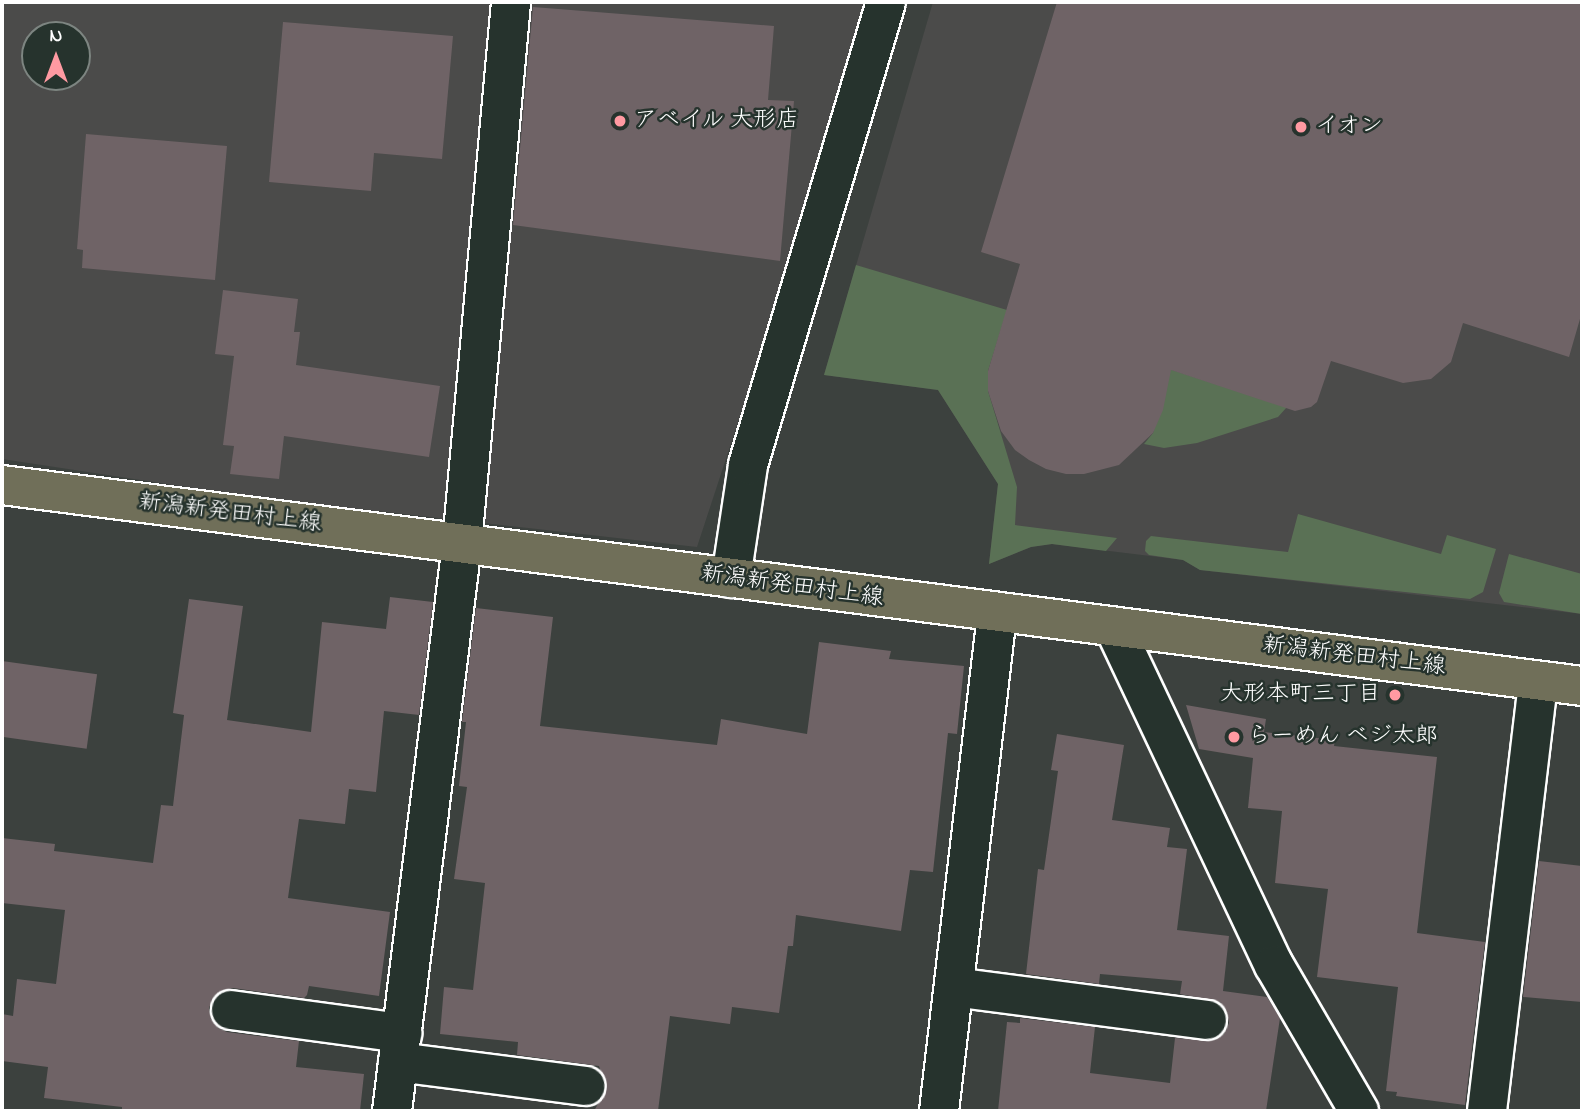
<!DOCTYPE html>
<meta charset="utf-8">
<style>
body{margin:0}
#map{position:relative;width:1584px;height:1113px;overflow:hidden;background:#3c413e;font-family:"Indie Flower","Klee One",sans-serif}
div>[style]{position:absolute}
.built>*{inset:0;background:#4b4b4a}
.green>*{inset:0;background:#5a7155}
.building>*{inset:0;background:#6f6366;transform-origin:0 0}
.roads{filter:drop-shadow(2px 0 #fff) drop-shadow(-2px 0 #fff) drop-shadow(0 2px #fff) drop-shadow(0 -2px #fff)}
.street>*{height:38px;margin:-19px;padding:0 19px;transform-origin:19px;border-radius:19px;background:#26332d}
.secondary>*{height:38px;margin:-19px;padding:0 19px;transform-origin:19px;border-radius:19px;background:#26332d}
.primary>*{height:38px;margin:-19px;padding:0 19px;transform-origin:19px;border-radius:19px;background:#706f59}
.dots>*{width:19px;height:19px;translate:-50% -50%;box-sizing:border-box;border:4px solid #26332d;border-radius:50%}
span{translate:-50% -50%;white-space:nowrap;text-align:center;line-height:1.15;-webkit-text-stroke:5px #26332d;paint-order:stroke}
.poi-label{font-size:23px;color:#fff}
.left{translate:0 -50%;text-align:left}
.right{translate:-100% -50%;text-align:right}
.street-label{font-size:23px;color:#fff}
.frame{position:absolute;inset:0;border:4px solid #fff;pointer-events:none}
.north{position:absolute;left:21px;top:21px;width:70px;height:70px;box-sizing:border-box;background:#26332d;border:2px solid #7d8581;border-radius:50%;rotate:0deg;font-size:19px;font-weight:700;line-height:28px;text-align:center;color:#fff}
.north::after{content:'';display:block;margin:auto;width:24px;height:32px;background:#ff9aa2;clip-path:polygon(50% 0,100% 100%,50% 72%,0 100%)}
</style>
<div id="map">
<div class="built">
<div style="clip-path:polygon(evenodd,2px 2px,876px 2px,697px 547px,260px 498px,2px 459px,2px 2px,35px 35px,77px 35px,77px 77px,35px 77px,35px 35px)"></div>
<div style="clip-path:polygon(933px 2px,1582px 2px,1582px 614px,1200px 570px,1183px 560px,1052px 544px,1031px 547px,989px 564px,998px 484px,938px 390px,824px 375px)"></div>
</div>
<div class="green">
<div style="clip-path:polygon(856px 265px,1007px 310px,988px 371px,988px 391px,1017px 487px,1015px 525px,1117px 538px,1106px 551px,1052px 544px,1031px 547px,989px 564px,998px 484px,938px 390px,824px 375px)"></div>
<div style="clip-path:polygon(1166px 368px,1287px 407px,1278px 417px,1197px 443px,1164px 448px,1144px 444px,1153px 433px)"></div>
<div style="clip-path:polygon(1298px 514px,1441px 554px,1447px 535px,1496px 549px,1483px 592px,1470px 599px,1200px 570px,1183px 560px,1149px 555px,1145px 551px,1146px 541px,1151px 536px,1288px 552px)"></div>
<div style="clip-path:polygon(1509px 554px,1582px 574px,1582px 614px,1504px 602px,1499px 593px)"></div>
</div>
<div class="building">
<div style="clip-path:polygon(1057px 2px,1582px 2px,1582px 312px,1569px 357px,1463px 323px,1451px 362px,1431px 379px,1403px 383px,1331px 361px,1317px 402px,1311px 407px,1295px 411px,1171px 370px,1163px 410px,1153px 433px,1119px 465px,1084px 474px,1066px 474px,1046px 469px,1029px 460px,1015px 450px,1001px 431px,988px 391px,988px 371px,1020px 264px,981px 252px)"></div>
<div style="clip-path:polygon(533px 7px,774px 26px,768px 100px,794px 101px,780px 261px,513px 225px)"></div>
<div style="clip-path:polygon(283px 22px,453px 36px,442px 159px,374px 153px,371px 191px,269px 182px)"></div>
<div style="clip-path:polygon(86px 134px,227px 146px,215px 280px,82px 268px,83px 250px,77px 249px)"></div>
<div style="clip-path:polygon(223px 290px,298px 299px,294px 332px,300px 332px,296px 365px,440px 386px,429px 457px,284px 436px,279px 479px,230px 474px,234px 446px,223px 445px,234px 356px,215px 354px)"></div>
<div style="clip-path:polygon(390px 597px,433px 602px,419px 715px,384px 711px,376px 792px,349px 789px,345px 824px,299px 819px,288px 898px,390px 912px,379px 996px,309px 986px,307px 995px,304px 998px,233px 988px,223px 990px,214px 996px,209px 1008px,211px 1019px,218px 1028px,227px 1032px,299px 1041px,296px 1067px,364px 1074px,360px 1111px,122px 1111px,122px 1107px,44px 1098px,48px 1067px,2px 1061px,2px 1014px,13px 1016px,17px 979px,56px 984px,65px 910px,2px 903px,2px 838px,55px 844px,54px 851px,153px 863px,161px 805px,173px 806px,184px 715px,173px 713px,189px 599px,243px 606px,227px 720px,311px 732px,322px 622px,386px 629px)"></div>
<div style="clip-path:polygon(476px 608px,553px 617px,540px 726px,717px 745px,721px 719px,807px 734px,819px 642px,891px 651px,889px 659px,964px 666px,957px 734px,948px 733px,933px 872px,910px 870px,901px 931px,796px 915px,793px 946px,788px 946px,779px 1013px,732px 1007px,730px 1024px,670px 1016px,658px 1111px,594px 1111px,607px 1088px,599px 1066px,517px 1055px,518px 1042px,440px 1034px,444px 987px,473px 990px,485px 883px,454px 879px,467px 787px,459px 786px,466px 722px,462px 722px)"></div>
<div style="left:2px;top:661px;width:96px;height:75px;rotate:8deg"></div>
<div style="clip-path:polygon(1186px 705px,1266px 719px,1264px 732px,1335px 740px,1334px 746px,1437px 757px,1417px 933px,1485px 942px,1465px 1105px,1396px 1096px,1397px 1092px,1386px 1091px,1398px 987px,1317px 977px,1328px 889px,1275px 883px,1282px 811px,1248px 808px,1253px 758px,1199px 749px)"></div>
<div style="clip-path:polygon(1057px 734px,1124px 745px,1112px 820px,1170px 828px,1167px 847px,1187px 849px,1177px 930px,1229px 936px,1223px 991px,1267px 997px,1280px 1018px,1266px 1111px,998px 1111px,1007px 1022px,1020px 1023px,1020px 1018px,1095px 1027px,1090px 1073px,1170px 1083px,1175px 1038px,1215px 1040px,1224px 1034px,1229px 1023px,1227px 1012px,1220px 1002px,1180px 994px,1182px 981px,1100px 974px,1099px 984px,1026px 974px,1038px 869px,1044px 870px,1058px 771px,1051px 770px)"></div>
<div style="clip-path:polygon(1539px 861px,1582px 866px,1582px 1002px,1523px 997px)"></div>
</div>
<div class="roads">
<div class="street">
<div style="left:1114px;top:627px;width:374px;rotate:64.7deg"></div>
<div style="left:1274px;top:965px;width:169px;rotate:59.8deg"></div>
<div style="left:954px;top:987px;width:255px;rotate:7.4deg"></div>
<div style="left:231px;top:1010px;width:173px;rotate:7.7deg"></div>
<div style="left:398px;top:1062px;width:189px;rotate:7.3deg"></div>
<div style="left:392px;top:1111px;width:571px;rotate:-82.96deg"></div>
<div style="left:462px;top:544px;width:544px;rotate:-84.83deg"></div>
<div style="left:939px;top:1111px;width:500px;rotate:-83.34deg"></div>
<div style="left:1487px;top:1111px;width:433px;rotate:-83.2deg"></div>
</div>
<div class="secondary">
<div style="left:731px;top:578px;width:114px;rotate:-81.4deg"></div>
<div style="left:748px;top:465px;width:483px;rotate:-73.4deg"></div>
</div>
<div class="primary">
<div style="left:2px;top:485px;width:1593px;rotate:7.25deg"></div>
</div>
</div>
<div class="dots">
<div style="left:620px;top:121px;background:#ff9aa2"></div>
<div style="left:1301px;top:127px;background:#ff9aa2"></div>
<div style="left:1395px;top:695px;background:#ff9aa2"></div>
<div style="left:1234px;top:737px;background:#ff9aa2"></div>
</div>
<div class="poi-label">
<span class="left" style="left:634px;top:121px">アベイル 大形店</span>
<span class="left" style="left:1315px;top:127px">イオン</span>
<span class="right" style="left:1381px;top:695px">大形本町三丁目</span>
<span class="left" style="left:1248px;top:737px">らーめん ベジ太郎</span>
</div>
<div class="street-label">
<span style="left:230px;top:514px;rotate:7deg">新潟新発田村上線</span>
<span style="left:792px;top:587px;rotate:8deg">新潟新発田村上線</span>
<span style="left:1354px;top:657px;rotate:7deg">新潟新発田村上線</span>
</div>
<div class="frame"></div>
<div class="north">N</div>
</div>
